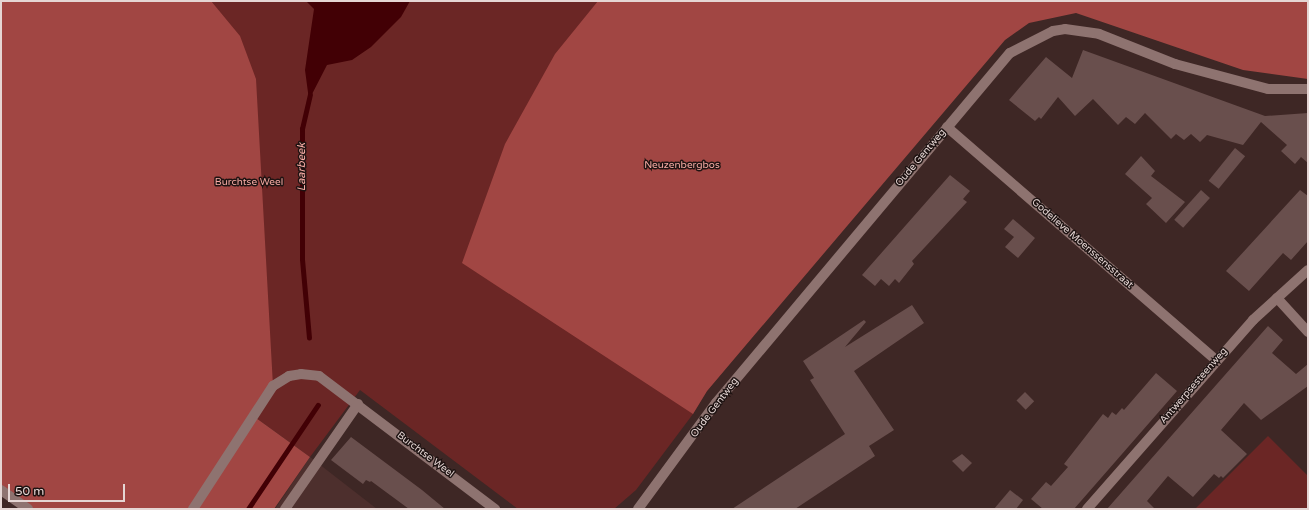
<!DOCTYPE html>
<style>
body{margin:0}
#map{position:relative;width:1309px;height:510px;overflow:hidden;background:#3e2725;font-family:"Varela Round",sans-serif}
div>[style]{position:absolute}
.built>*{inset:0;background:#4d2f2d}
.green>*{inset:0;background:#6b2625}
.forest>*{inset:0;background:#a14643}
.water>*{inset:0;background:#420005}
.stream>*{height:4.5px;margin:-2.25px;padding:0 2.25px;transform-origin:2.25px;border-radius:2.25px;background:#420005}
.building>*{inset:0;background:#694f4d;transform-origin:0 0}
.minor>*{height:10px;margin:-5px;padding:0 5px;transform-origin:5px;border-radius:5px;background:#8e7370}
span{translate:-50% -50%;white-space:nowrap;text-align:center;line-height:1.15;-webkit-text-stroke:3px #1e1312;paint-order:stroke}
.street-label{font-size:10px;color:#e5d6d4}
.park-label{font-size:10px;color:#f6aaa3}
.water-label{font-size:11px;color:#faaea7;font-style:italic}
.frame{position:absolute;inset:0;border:2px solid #e5d6d4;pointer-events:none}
.scale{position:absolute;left:8px;top:484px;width:117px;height:18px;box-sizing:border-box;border:2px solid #e5d6d4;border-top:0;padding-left:5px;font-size:12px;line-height:14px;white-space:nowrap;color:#e5d6d4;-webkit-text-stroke:3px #1e1312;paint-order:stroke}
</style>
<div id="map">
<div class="built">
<div style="clip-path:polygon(310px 457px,377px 509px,275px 509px)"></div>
</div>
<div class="green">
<div style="clip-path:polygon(1px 1px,1030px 1px,707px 391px,693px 414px,636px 490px,614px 509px,518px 509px,360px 390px,310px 457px,252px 415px)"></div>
<div style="clip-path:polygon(1268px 436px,1308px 476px,1308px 509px,1195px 509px)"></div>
</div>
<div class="forest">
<div style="clip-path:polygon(1px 1px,211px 1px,240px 36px,256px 79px,273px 386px,252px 415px,310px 457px,274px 509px,28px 509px,1px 490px)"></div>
<div style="clip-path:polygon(598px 1px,1308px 1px,1308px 79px,1243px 70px,1076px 13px,1029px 23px,1005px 40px,707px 391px,693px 414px,462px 263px,505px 144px,555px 54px)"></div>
</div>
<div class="water">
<div style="clip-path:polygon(306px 1px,410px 1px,401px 17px,371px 47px,352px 60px,327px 65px,309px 100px,305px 70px,314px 9px)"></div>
</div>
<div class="stream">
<div style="left:309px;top:338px;width:79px;rotate:-95.1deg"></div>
<div style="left:302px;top:259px;width:130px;rotate:-90deg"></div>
<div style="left:302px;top:129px;width:35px;rotate:-77deg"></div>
<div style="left:248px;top:509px;width:125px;rotate:-56.1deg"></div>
</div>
<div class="building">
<div style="clip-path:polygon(1083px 50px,1265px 116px,1308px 113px,1308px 163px,1301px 157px,1295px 164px,1281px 151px,1287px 145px,1261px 122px,1243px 145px,1207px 135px,1200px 142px,1191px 134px,1184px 140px,1176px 134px,1171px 139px,1145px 113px,1135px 124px,1126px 117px,1118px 125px,1093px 99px,1075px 116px,1058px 97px,1041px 119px,1039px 117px,1035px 121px,1009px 100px,1046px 57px,1072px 78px)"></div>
<div style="left:1235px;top:148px;width:13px;height:42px;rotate:39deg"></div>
<div style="clip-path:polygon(1141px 156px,1155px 171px,1151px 176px,1185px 202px,1166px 223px,1146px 204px,1152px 198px,1125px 174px)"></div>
<div style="clip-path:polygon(950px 175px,970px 191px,963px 199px,967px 202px,912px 261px,914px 264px,899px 283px,895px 279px,889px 286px,881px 279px,875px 286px,862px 275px)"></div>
<div style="left:1201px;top:190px;width:12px;height:40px;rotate:42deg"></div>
<div style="clip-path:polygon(1300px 190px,1308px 196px,1308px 241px,1291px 260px,1283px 253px,1249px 291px,1226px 271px)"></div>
<div style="clip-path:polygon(1013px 219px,1035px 238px,1018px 258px,1005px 247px,1014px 237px,1004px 229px)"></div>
<div style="clip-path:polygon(912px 305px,924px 323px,854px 371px,894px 430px,869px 446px,875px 456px,795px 509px,732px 509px,845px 434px,810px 380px,814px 378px,803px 361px,864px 320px,866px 322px,845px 347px)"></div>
<div style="clip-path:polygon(1268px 326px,1283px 340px,1272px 353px,1296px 374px,1308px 364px,1308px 386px,1261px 420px,1244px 403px,1221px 430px,1247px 454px,1223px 478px,1221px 476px,1219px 478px,1214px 474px,1193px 497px,1168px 476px,1147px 501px,1155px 509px,1107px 509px)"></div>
<div style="clip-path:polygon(1156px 373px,1177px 391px,1074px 509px,1043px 509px,1031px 499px,1046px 482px,1051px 486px,1068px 467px,1064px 464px,1103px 414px,1108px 418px,1112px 412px,1116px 415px,1122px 408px,1124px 410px)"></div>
<div style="left:1025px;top:392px;width:13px;height:12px;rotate:45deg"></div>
<div style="clip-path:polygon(351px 437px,422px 490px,445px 509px,409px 509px,371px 481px,370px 482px,366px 480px,363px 484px,331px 460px)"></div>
<div style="clip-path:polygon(962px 454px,972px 463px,963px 472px,952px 461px)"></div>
<div style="clip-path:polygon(1010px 490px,1023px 500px,1016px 509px,994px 509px)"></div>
</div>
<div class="minor">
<div style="left:947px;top:127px;width:357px;rotate:40.9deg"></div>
<div style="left:1277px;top:298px;width:46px;rotate:47.6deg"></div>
<div style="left:1px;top:490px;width:33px;rotate:35deg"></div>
<div style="left:193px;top:509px;width:147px;rotate:-57deg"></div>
<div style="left:273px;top:386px;width:19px;rotate:-32deg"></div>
<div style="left:289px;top:376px;width:12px;rotate:-9deg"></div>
<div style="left:301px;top:374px;width:18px;rotate:6deg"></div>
<div style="left:319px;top:376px;width:221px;rotate:37.1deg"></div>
<div style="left:285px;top:509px;width:128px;rotate:-55.2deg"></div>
<div style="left:638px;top:509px;width:132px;rotate:-53.7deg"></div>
<div style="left:716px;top:403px;width:457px;rotate:-50deg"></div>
<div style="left:1010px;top:53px;width:48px;rotate:-27.1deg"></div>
<div style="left:1053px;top:31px;width:12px;rotate:-9deg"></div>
<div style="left:1065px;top:29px;width:34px;rotate:8deg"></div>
<div style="left:1099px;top:34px;width:82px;rotate:21.5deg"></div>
<div style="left:1175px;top:64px;width:96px;rotate:15deg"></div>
<div style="left:1268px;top:89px;width:40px"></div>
<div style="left:1087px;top:509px;width:252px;rotate:-48.7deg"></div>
<div style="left:1253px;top:320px;width:74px;rotate:-42.3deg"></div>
</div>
<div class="street-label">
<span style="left:921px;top:158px;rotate:-50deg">Oude Gentweg</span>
<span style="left:1082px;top:244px;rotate:41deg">Godelieve Moenssensstraat</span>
<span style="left:1194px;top:386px;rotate:-49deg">Antwerpsesteenweg</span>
<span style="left:715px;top:408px;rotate:-53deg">Oude Gentweg</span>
<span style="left:425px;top:455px;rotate:37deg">Burchtse Weel</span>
</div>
<div class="park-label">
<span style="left:682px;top:166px">Neuzenbergbos</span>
<span style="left:249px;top:183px">Burchtse Weel</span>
</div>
<div class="water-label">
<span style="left:302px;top:167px;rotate:-90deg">Laarbeek</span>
</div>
<div class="frame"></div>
<div class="scale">50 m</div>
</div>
